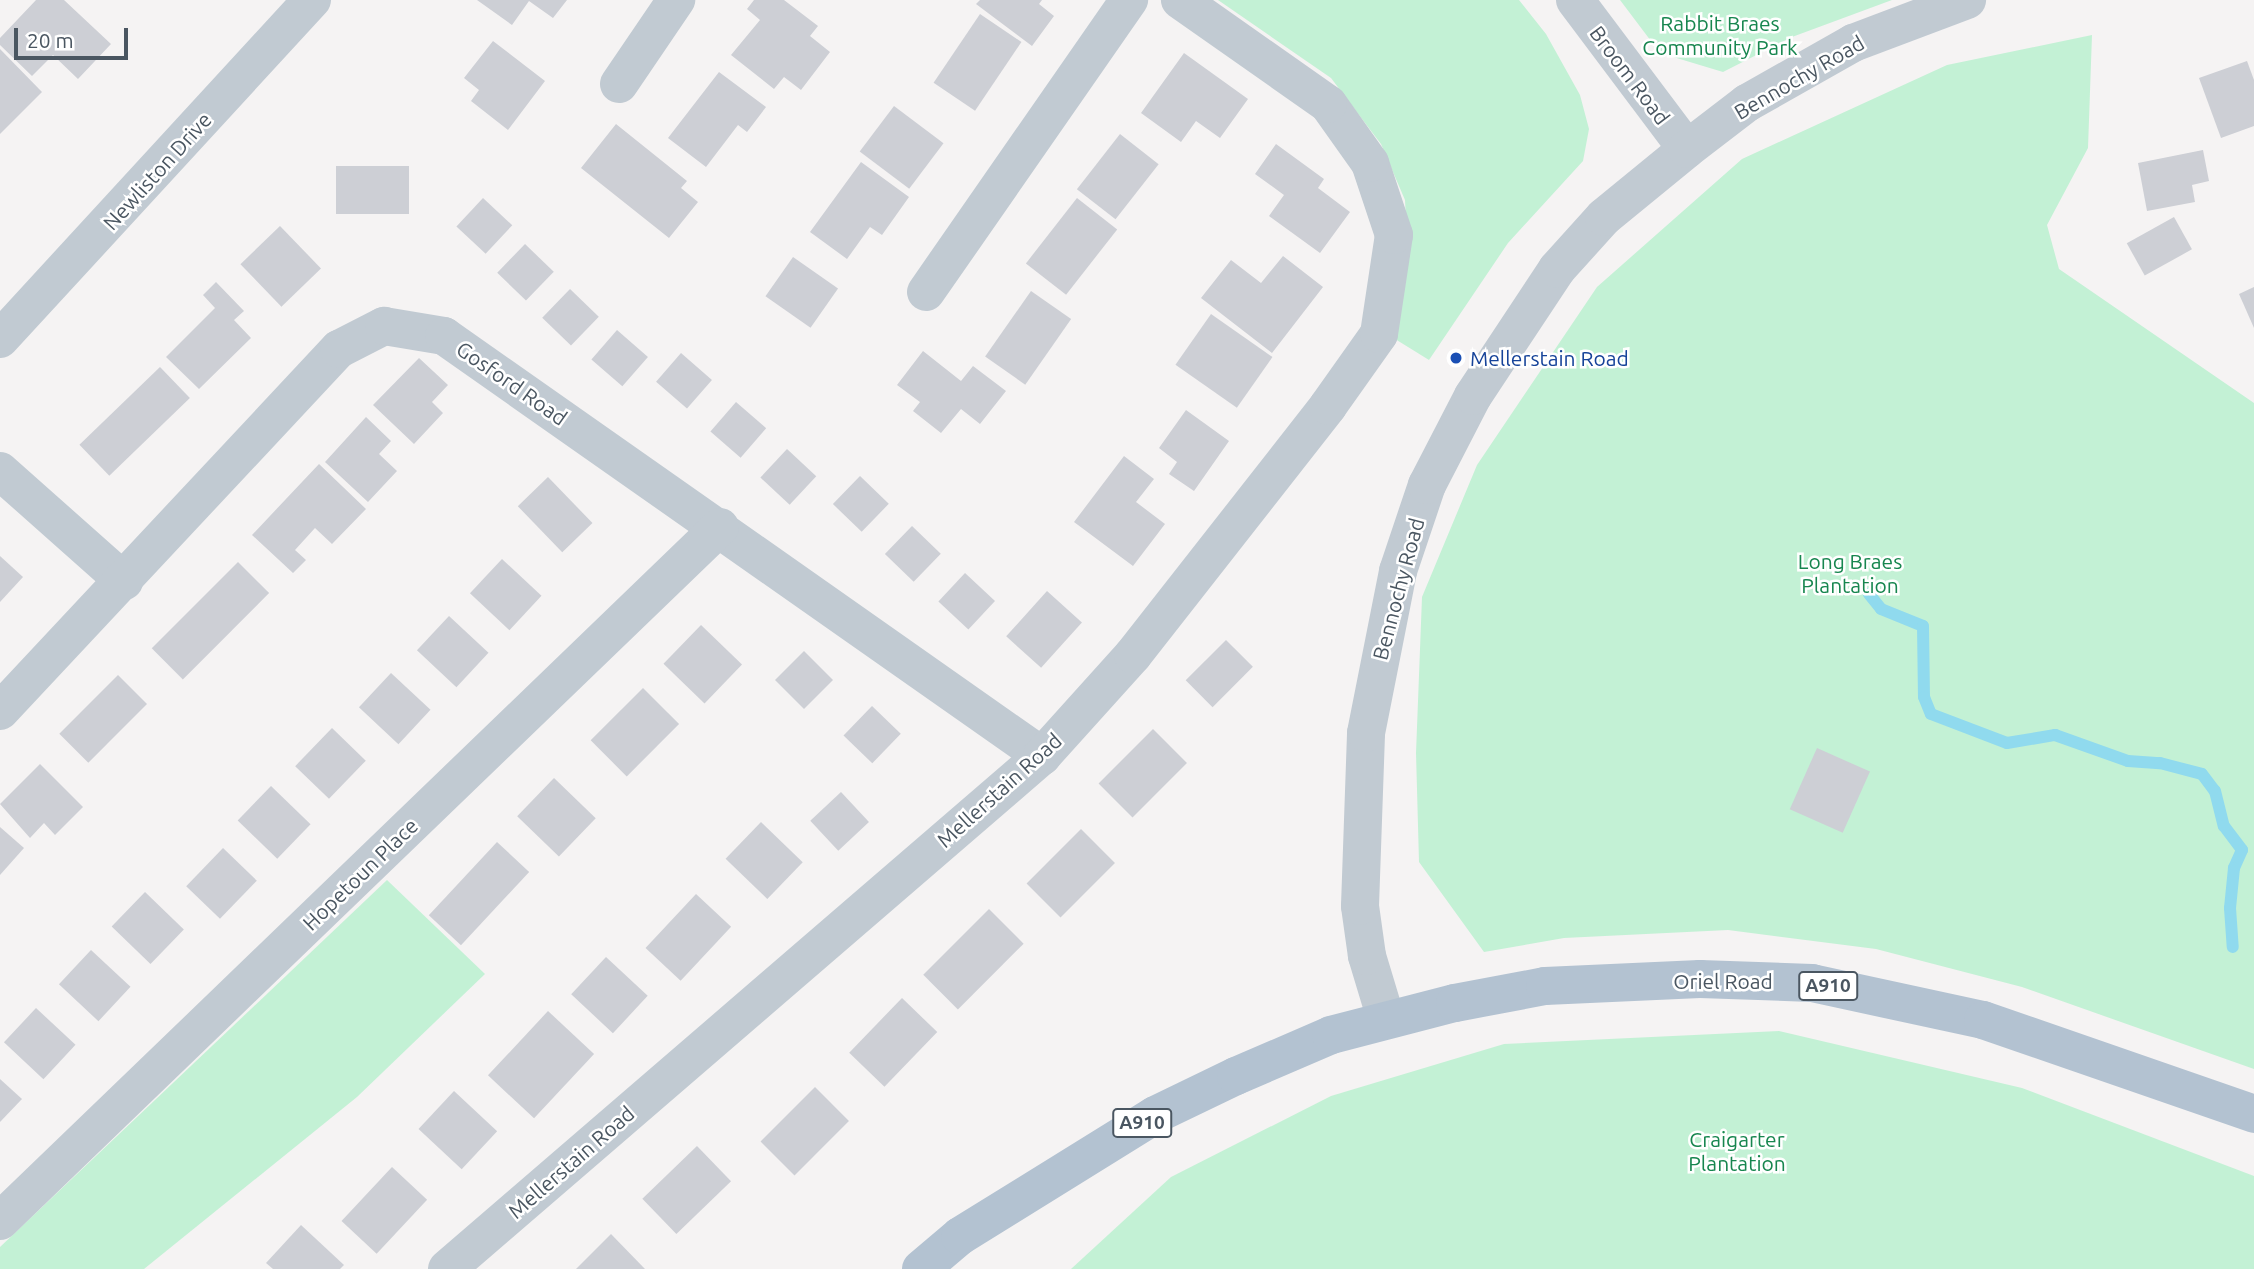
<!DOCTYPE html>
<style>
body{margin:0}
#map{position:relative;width:2254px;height:1269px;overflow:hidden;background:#f5f3f3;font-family:Ubuntu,sans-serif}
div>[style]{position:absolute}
.green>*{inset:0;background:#c3f1d5}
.stream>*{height:12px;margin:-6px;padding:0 6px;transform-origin:6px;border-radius:6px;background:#90daee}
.building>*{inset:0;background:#cdcfd5;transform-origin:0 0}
.minor>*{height:38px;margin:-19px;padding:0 19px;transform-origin:19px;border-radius:19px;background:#c1cad2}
.tertiary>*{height:38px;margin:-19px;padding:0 19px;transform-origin:19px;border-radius:19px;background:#c1cad2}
.primary>*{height:38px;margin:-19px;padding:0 19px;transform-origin:19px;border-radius:19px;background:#b3c2d1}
.dots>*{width:19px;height:19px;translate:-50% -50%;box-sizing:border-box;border:4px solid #fff;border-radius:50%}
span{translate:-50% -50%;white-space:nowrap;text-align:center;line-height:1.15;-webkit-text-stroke:5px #fff;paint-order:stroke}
.shield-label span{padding:2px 5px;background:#fff;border:2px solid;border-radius:5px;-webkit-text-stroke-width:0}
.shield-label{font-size:19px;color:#4a5661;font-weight:700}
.park-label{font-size:21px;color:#17864f}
.street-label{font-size:21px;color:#4a5661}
.transit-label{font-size:21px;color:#164399}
.left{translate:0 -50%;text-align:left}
.scale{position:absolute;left:14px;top:28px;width:114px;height:32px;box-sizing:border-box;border:4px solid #4a5661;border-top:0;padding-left:9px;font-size:21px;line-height:24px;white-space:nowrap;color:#4a5661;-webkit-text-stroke:5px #fff;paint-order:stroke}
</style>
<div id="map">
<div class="green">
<div style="clip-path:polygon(1218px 0,1519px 0,1546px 34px,1580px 95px,1589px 129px,1583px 161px,1508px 243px,1429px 360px,1387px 334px,1408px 259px,1405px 200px,1381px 144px,1331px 78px)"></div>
<div style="clip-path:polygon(1620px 0,1892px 0,1792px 37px,1723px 72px,1660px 53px)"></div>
<div style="clip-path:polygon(2092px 35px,2088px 148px,2047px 225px,2059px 269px,2254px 403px,2254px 1069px,2022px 987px,1876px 949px,1728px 930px,1564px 938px,1484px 952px,1419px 862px,1416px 753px,1422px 597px,1477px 465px,1597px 287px,1742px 159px,1947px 65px)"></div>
<div style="clip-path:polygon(387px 880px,485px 974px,357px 1097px,144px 1269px,0 1269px,0 1247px)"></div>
<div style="clip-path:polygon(1779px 1031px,2022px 1088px,2254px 1176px,2254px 1269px,1071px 1269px,1171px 1177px,1331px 1096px,1504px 1044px)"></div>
</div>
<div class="stream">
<div style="left:1869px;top:594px;width:19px;rotate:51deg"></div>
<div style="left:1881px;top:609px;width:45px;rotate:22deg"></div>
<div style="left:1923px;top:626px;width:71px;rotate:89.2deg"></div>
<div style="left:1924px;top:697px;width:18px;rotate:68deg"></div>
<div style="left:1931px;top:714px;width:81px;rotate:20.9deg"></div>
<div style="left:2007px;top:743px;width:49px;rotate:-9.5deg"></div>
<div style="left:2055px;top:735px;width:77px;rotate:19.6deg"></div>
<div style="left:2128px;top:761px;width:32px;rotate:4deg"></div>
<div style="left:2160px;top:763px;width:43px;rotate:14.7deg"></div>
<div style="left:2202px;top:774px;width:21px;rotate:53deg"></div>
<div style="left:2215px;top:791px;width:36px;rotate:76deg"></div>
<div style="left:2224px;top:826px;width:30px;rotate:53deg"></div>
<div style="left:2242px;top:850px;width:20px;rotate:114deg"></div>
<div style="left:2234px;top:868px;width:40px;rotate:95.7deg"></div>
<div style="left:2230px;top:908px;width:39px;rotate:86deg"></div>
</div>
<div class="building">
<div style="clip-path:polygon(36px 0,64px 0,111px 44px,78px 79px,53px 55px,32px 76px,0 45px,0 38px)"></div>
<div style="clip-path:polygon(477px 0,567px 0,553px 18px,529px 1px,512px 25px)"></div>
<div style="clip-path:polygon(754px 0,784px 0,818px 26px,810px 36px,830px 52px,801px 90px,784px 77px,774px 89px,731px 55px,760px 20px,747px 9px)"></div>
<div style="clip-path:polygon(980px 0,1042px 0,1039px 4px,1054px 16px,1032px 46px,976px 4px)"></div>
<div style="left:980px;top:14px;width:50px;height:83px;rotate:34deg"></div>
<div style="clip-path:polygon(493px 41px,545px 81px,508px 130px,471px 101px,479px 90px,464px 78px)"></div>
<div style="clip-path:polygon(0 49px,42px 92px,0 134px)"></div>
<div style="clip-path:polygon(1184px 53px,1248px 99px,1220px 138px,1196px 121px,1181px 142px,1141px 113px)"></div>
<div style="clip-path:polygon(2247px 61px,2254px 80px,2254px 126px,2221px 138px,2199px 78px)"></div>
<div style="clip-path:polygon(719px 72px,766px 107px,747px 132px,738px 125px,706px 167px,668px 138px)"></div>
<div style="left:894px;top:106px;width:62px;height:57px;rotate:37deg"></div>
<div style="clip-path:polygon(616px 124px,687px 181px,681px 188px,698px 202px,669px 238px,581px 168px)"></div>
<div style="left:1120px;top:134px;width:49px;height:70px;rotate:38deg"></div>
<div style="clip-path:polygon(1276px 144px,1324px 179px,1318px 188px,1350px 212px,1320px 253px,1269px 216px,1284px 195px,1255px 174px)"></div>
<div style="clip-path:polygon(2203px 150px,2209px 181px,2192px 185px,2195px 202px,2147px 211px,2138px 163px)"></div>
<div style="clip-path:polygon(861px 162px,909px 197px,882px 235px,870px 227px,847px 259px,810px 232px)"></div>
<div style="left:336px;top:166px;width:73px;height:48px"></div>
<div style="left:483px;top:198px;width:40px;height:39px;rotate:43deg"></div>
<div style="left:1077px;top:198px;width:51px;height:83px;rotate:38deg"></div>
<div style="left:2174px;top:217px;width:37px;height:54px;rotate:61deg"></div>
<div style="left:280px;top:226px;width:59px;height:55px;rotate:46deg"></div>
<div style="left:525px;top:244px;width:40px;height:40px;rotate:44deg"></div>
<div style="clip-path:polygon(1283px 256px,1323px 287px,1272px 353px,1201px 298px,1231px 260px,1261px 283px)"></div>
<div style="left:793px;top:257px;width:55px;height:48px;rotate:35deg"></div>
<div style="clip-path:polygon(216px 282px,244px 311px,234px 320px,251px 338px,199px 389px,166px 357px,215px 308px,203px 295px)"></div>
<div style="clip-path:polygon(2254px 287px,2254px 328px,2239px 294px)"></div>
<div style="left:570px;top:289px;width:40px;height:40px;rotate:44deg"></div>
<div style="left:1031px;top:291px;width:49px;height:80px;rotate:35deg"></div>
<div style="left:1211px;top:314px;width:75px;height:62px;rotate:35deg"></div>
<div style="left:617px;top:330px;width:41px;height:39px;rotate:41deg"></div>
<div style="clip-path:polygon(923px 351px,961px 381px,973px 366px,1006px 391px,980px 424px,961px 409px,941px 433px,913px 411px,920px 402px,897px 385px)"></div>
<div style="left:681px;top:353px;width:41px;height:38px;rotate:41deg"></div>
<div style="clip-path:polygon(419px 358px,448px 385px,432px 402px,443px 413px,414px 444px,373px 405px)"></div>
<div style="left:160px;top:367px;width:43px;height:112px;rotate:46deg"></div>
<div style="left:736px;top:402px;width:40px;height:39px;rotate:41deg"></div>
<div style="clip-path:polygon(1186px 410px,1229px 441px,1194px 491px,1169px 474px,1177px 462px,1159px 448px)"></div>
<div style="clip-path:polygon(366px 417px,391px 441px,379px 454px,397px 471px,368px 502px,325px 462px)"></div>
<div style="left:787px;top:449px;width:40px;height:39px;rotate:43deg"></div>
<div style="clip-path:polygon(1124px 456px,1154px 479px,1136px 502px,1165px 524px,1133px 566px,1074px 522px)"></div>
<div style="clip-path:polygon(319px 464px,366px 509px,332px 544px,315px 528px,295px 550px,306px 560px,293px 573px,252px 535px)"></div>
<div style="left:860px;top:476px;width:40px;height:39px;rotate:44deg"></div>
<div style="left:548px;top:477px;width:64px;height:42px;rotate:46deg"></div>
<div style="left:912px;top:526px;width:40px;height:39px;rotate:44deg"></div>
<div style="clip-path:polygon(0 556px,23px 577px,0 602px)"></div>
<div style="left:502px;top:559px;width:54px;height:47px;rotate:43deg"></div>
<div style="left:238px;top:562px;width:44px;height:122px;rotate:45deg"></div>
<div style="left:965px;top:573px;width:41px;height:39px;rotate:43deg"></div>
<div style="left:1047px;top:591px;width:47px;height:61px;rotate:42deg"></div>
<div style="left:449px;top:616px;width:54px;height:47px;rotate:43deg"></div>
<div style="left:701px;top:625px;width:57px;height:54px;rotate:44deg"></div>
<div style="left:1226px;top:640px;width:38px;height:57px;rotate:45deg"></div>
<div style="left:804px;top:651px;width:41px;height:41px;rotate:45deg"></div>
<div style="left:391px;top:673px;width:54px;height:47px;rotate:43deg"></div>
<div style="left:118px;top:675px;width:41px;height:83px;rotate:45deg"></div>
<div style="left:643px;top:688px;width:51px;height:74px;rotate:45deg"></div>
<div style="left:872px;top:706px;width:40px;height:41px;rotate:44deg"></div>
<div style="left:332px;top:728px;width:47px;height:53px;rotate:44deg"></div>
<div style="left:1153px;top:729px;width:48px;height:77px;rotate:45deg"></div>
<div style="left:1817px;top:748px;width:58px;height:67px;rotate:24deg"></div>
<div style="clip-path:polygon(40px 764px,83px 807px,55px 835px,44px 823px,30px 838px,0 804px)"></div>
<div style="left:554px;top:778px;width:58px;height:53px;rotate:44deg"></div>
<div style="left:271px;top:786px;width:55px;height:48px;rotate:44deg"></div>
<div style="left:841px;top:792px;width:41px;height:42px;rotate:47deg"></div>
<div style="left:761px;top:822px;width:58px;height:51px;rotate:44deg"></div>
<div style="clip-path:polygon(0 827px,24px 848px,0 875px)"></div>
<div style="left:1081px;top:829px;width:48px;height:77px;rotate:45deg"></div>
<div style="left:497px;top:842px;width:44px;height:100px;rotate:43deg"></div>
<div style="left:223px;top:848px;width:47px;height:53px;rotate:44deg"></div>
<div style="left:145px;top:892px;width:54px;height:48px;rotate:44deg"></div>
<div style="left:696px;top:894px;width:48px;height:74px;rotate:43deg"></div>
<div style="left:989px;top:909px;width:49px;height:93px;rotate:45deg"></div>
<div style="left:91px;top:950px;width:54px;height:47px;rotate:43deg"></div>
<div style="left:606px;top:957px;width:57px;height:51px;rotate:43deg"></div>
<div style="left:902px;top:998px;width:49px;height:76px;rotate:44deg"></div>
<div style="left:36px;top:1008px;width:54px;height:47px;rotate:43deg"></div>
<div style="left:548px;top:1011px;width:63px;height:88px;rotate:43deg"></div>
<div style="clip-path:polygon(0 1079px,22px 1099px,0 1122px)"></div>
<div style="left:815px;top:1087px;width:48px;height:77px;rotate:45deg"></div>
<div style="left:454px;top:1091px;width:59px;height:52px;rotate:43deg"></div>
<div style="left:697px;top:1146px;width:49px;height:76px;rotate:46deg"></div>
<div style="left:392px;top:1167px;width:48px;height:74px;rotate:43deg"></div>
<div style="clip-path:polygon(301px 1225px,344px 1265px,340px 1269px,273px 1269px,266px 1263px)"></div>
<div style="clip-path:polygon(611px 1234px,645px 1269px,576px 1269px)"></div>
</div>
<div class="minor">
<div style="left:619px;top:84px;width:102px;rotate:-55.8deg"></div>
<div style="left:926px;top:292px;width:356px;rotate:-55.2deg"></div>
<div style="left:0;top:339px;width:461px;rotate:-47.4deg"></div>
<div style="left:0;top:471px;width:166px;rotate:41.6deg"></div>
<div style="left:0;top:711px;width:496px;rotate:-46.9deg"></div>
<div style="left:339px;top:349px;width:51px;rotate:-27.1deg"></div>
<div style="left:384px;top:326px;width:61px;rotate:9.5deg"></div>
<div style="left:444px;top:336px;width:731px;rotate:35.08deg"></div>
<div style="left:0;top:1221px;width:1000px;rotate:-43.95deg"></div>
<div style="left:447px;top:1269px;width:786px;rotate:-40.77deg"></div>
<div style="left:1042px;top:756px;width:136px;rotate:-48deg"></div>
<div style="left:1133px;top:655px;width:316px;rotate:-51.9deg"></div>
<div style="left:1328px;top:406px;width:88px;rotate:-54.7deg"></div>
<div style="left:1379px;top:334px;width:100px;rotate:-81.4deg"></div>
<div style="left:1394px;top:235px;width:76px;rotate:-108.4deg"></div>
<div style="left:1370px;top:163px;width:72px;rotate:-125.4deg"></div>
<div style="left:1328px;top:104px;width:181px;rotate:-144.9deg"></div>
</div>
<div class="tertiary">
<div style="left:1575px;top:0;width:186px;rotate:53.1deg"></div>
<div style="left:1386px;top:1019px;width:66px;rotate:-106.8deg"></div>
<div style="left:1367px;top:956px;width:50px;rotate:-98deg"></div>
<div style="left:1360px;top:906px;width:173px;rotate:-88deg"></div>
<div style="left:1366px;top:733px;width:165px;rotate:-78.8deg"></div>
<div style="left:1398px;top:571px;width:91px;rotate:-71.4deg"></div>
<div style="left:1427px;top:485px;width:100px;rotate:-62.7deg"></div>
<div style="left:1473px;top:396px;width:152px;rotate:-56.5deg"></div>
<div style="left:1557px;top:269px;width:70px;rotate:-47.9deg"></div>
<div style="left:1604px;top:217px;width:107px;rotate:-39.3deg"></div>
<div style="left:1687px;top:149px;width:76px;rotate:-37.5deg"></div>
<div style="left:1747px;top:103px;width:122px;rotate:-29.5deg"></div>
<div style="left:1853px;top:43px;width:122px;rotate:-20.7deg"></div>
</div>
<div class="primary">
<div style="left:921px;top:1269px;width:51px;rotate:-40.2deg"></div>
<div style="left:960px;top:1236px;width:229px;rotate:-31.8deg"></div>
<div style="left:1155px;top:1115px;width:90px;rotate:-25.7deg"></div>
<div style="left:1236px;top:1076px;width:103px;rotate:-23.3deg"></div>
<div style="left:1331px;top:1035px;width:128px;rotate:-14.5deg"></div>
<div style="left:1455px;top:1003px;width:92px;rotate:-10.7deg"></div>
<div style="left:1545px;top:986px;width:155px;rotate:-2.6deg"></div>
<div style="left:1700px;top:979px;width:112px;rotate:2deg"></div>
<div style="left:1812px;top:983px;width:175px;rotate:12.2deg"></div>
<div style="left:1983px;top:1020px;width:287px;rotate:19.1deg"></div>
</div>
<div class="dots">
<div style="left:1456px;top:358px;background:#1a4fb4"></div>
</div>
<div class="shield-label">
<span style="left:1828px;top:986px">A910</span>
<span style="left:1142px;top:1123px">A910</span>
</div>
<div class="park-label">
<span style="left:1720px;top:35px">Rabbit Braes<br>Community Park</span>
<span style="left:1850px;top:573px">Long Braes<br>Plantation</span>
<span style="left:1737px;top:1151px">Craigarter<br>Plantation</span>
</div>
<div class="street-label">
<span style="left:1630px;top:75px;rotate:53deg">Broom Road</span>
<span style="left:1799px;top:77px;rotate:-30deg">Bennochy Road</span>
<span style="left:157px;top:171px;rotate:-48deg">Newliston Drive</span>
<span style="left:512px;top:383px;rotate:35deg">Gosford Road</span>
<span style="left:1398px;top:589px;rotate:-75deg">Bennochy Road</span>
<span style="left:999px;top:790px;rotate:-42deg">Mellerstain Road</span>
<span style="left:360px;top:874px;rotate:-44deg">Hopetoun Place</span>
<span style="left:1723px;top:981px">Oriel Road</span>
<span style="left:571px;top:1162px;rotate:-41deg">Mellerstain Road</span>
</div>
<div class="transit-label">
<span class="left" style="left:1470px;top:358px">Mellerstain Road</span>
</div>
<div class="scale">20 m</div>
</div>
